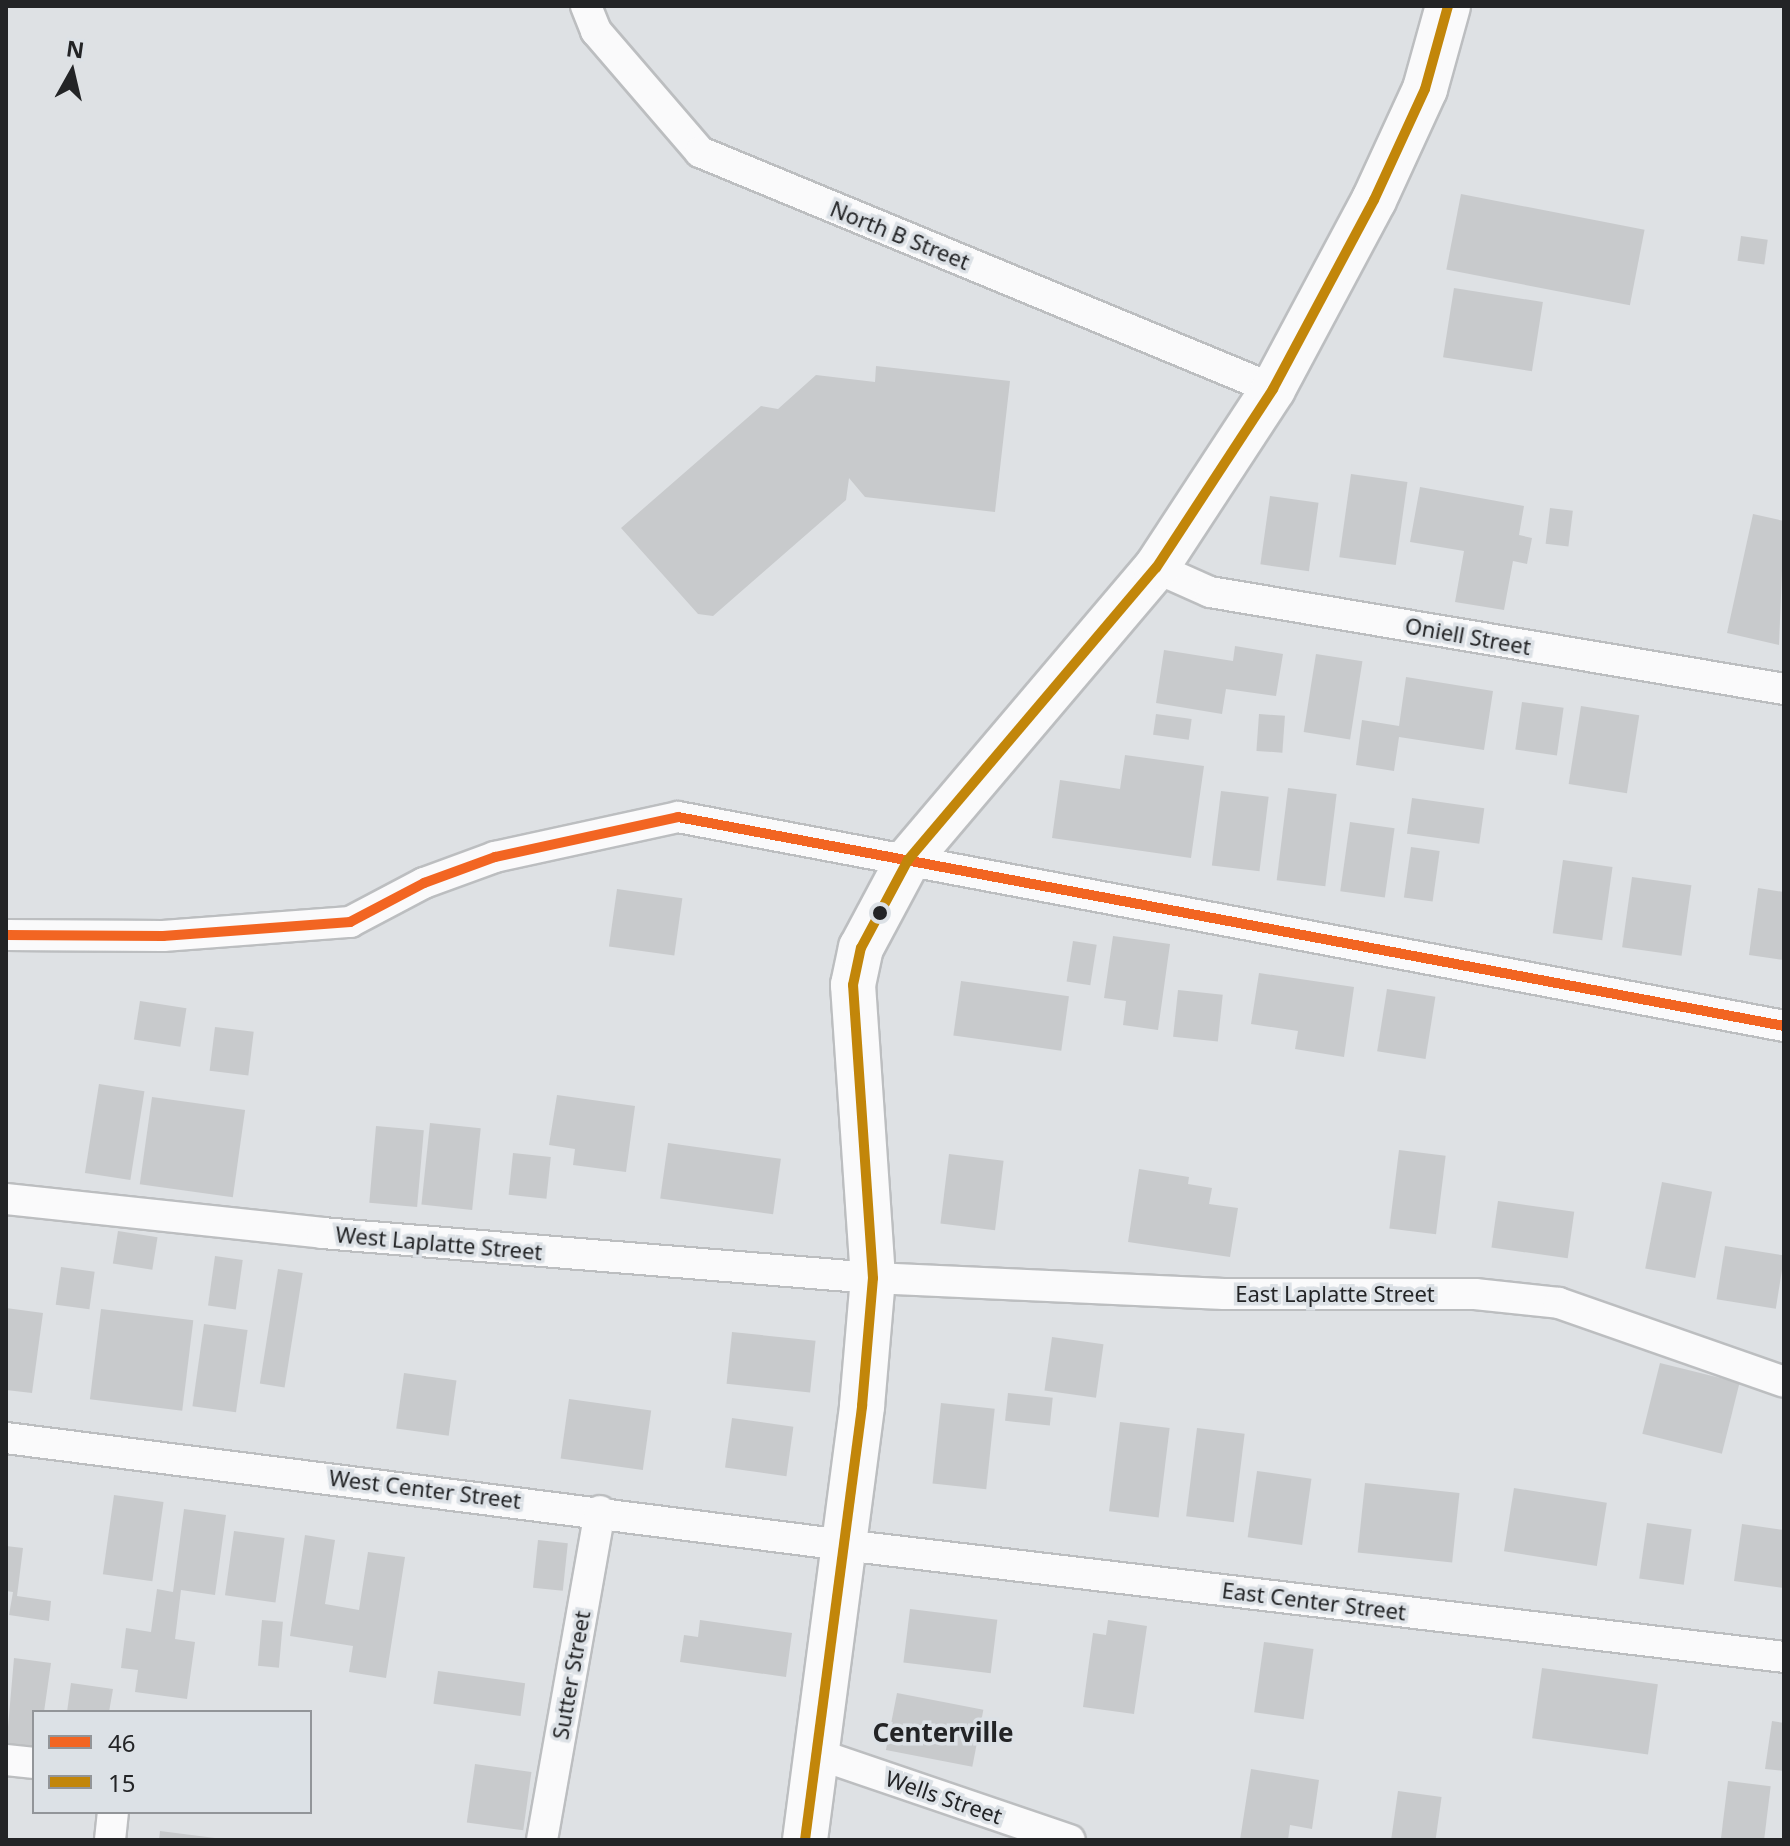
<!DOCTYPE html>
<style>
body{margin:0}
#map{position:relative;width:1790px;height:1846px;overflow:hidden;background:#dee1e4;font-family:"Noto Sans",sans-serif}
div>[style]{position:absolute}
.building>*{inset:0;background:#c8cacc;transform-origin:0 0}
.roads{filter:drop-shadow(2px 0 #bcbec0) drop-shadow(-2px 0 #bcbec0) drop-shadow(0 2px #bcbec0) drop-shadow(0 -2px #bcbec0)}
.street>*{height:30px;margin:-15px;padding:0 15px;transform-origin:15px;border-radius:15px;background:#fafafb}
.secondary>*{height:44px;margin:-22px;padding:0 22px;transform-origin:22px;border-radius:22px;background:#fafafb}
.bus-1>*{height:10px;margin:-5px;padding:0 5px;transform-origin:5px;border-radius:5px;background:#f26522}
.bus-2>*{height:10px;margin:-5px;padding:0 5px;transform-origin:5px;border-radius:5px;background:#c2860a}
.dots>*{width:22px;height:22px;translate:-50% -50%;box-sizing:border-box;border:4px solid #dce1e6;border-radius:50%}
span{translate:-50% -50%;white-space:nowrap;text-align:center;line-height:1.15;-webkit-text-stroke:7px #dce1e6;paint-order:stroke}
.street-label{font-size:22px;color:#232426}
.quarter-label{font-size:26px;color:#232426;font-weight:700}
.frame{position:absolute;inset:0;border:8px solid #232426;pointer-events:none}
.legend{position:absolute;left:32px;top:1710px;width:280px;height:104px;box-sizing:border-box;background:#dce1e6;border:2px solid #929599;margin:0;padding:10px 14px;list-style:none;font-size:24px;color:#232426}
.legend li{display:flex;align-items:center;gap:16px;height:40px}
.legend b{width:40px;border:2px solid #929599}
.north{position:absolute;left:32px;top:32px;width:80px;height:80px;-webkit-text-stroke:6px #dce1e6;paint-order:stroke;rotate:8deg;font-size:22px;font-weight:700;line-height:32px;text-align:center;color:#232426}
.north::after{content:'';display:block;margin:auto;width:28px;height:36px;background:#232426;clip-path:polygon(50% 0,100% 100%,50% 72%,0 100%)}
</style>
<div id="map">
<div class="building">
<div style="left:1461px;top:194px;width:187px;height:77px;rotate:11deg"></div>
<div style="left:1741px;top:236px;width:27px;height:25px;rotate:8deg"></div>
<div style="left:1454px;top:288px;width:90px;height:70px;rotate:9deg"></div>
<div style="clip-path:polygon(876px 366px,1010px 381px,995px 512px,865px 497px,849px 478px,846px 500px,713px 616px,698px 614px,621px 528px,761px 406px,778px 409px,816px 375px,875px 382px)"></div>
<div style="left:1351px;top:474px;width:57px;height:84px;rotate:8deg"></div>
<div style="clip-path:polygon(1420px 487px,1524px 506px,1519px 535px,1532px 538px,1527px 564px,1513px 561px,1504px 610px,1455px 602px,1464px 551px,1410px 542px)"></div>
<div style="left:1270px;top:496px;width:49px;height:69px;rotate:8deg"></div>
<div style="left:1550px;top:508px;width:23px;height:36px;rotate:7deg"></div>
<div style="clip-path:polygon(1753px 514px,1784px 521px,1779px 645px,1727px 633px)"></div>
<div style="clip-path:polygon(1235px 646px,1283px 654px,1276px 696px,1226px 689px,1222px 714px,1156px 703px,1164px 650px,1233px 661px)"></div>
<div style="left:1316px;top:654px;width:47px;height:79px;rotate:9deg"></div>
<div style="clip-path:polygon(1406px 677px,1493px 691px,1484px 750px,1399px 737px,1394px 771px,1356px 765px,1362px 720px,1399px 726px)"></div>
<div style="left:1522px;top:702px;width:42px;height:48px;rotate:8deg"></div>
<div style="left:1581px;top:706px;width:59px;height:79px;rotate:9deg"></div>
<div style="left:1156px;top:714px;width:36px;height:21px;rotate:8deg"></div>
<div style="left:1259px;top:714px;width:26px;height:37px;rotate:4deg"></div>
<div style="clip-path:polygon(1125px 755px,1204px 766px,1191px 858px,1052px 838px,1060px 780px,1120px 789px)"></div>
<div style="left:1288px;top:788px;width:49px;height:93px;rotate:7deg"></div>
<div style="left:1221px;top:791px;width:48px;height:75px;rotate:7deg"></div>
<div style="left:1412px;top:798px;width:73px;height:36px;rotate:8deg"></div>
<div style="left:1350px;top:822px;width:45px;height:70px;rotate:8deg"></div>
<div style="left:1411px;top:847px;width:29px;height:51px;rotate:8deg"></div>
<div style="left:1563px;top:860px;width:50px;height:74px;rotate:8deg"></div>
<div style="left:1632px;top:877px;width:60px;height:71px;rotate:8deg"></div>
<div style="clip-path:polygon(1758px 888px,1784px 892px,1784px 960px,1749px 955px)"></div>
<div style="left:617px;top:889px;width:66px;height:58px;rotate:8deg"></div>
<div style="clip-path:polygon(1113px 936px,1170px 944px,1158px 1030px,1123px 1025px,1126px 1001px,1104px 998px)"></div>
<div style="left:1073px;top:941px;width:24px;height:41px;rotate:9deg"></div>
<div style="clip-path:polygon(1259px 973px,1354px 987px,1344px 1057px,1295px 1049px,1298px 1031px,1251px 1024px)"></div>
<div style="left:961px;top:981px;width:109px;height:55px;rotate:8deg"></div>
<div style="left:1387px;top:989px;width:49px;height:63px;rotate:9deg"></div>
<div style="left:1178px;top:990px;width:45px;height:47px;rotate:6deg"></div>
<div style="left:140px;top:1001px;width:47px;height:39px;rotate:9deg"></div>
<div style="left:215px;top:1027px;width:39px;height:44px;rotate:7deg"></div>
<div style="left:99px;top:1084px;width:46px;height:90px;rotate:9deg"></div>
<div style="clip-path:polygon(557px 1095px,635px 1106px,626px 1172px,573px 1165px,575px 1149px,549px 1145px)"></div>
<div style="left:152px;top:1097px;width:94px;height:88px;rotate:8deg"></div>
<div style="left:430px;top:1123px;width:51px;height:82px;rotate:6deg"></div>
<div style="left:376px;top:1126px;width:48px;height:77px;rotate:5deg"></div>
<div style="left:668px;top:1143px;width:114px;height:56px;rotate:8deg"></div>
<div style="left:1399px;top:1150px;width:47px;height:79px;rotate:7deg"></div>
<div style="left:513px;top:1153px;width:38px;height:42px;rotate:6deg"></div>
<div style="left:949px;top:1154px;width:55px;height:70px;rotate:7deg"></div>
<div style="clip-path:polygon(1139px 1169px,1189px 1177px,1188px 1184px,1212px 1188px,1209px 1204px,1238px 1208px,1230px 1257px,1128px 1242px)"></div>
<div style="left:1662px;top:1182px;width:51px;height:88px;rotate:11deg"></div>
<div style="left:1498px;top:1201px;width:77px;height:47px;rotate:8deg"></div>
<div style="left:118px;top:1231px;width:40px;height:33px;rotate:9deg"></div>
<div style="left:1725px;top:1246px;width:60px;height:54px;rotate:9deg"></div>
<div style="left:215px;top:1256px;width:28px;height:50px;rotate:8deg"></div>
<div style="left:61px;top:1267px;width:34px;height:38px;rotate:8deg"></div>
<div style="left:278px;top:1269px;width:25px;height:116px;rotate:9deg"></div>
<div style="clip-path:polygon(6px 1308px,43px 1313px,32px 1393px,6px 1390px)"></div>
<div style="left:101px;top:1309px;width:93px;height:91px;rotate:7deg"></div>
<div style="left:204px;top:1324px;width:44px;height:83px;rotate:8deg"></div>
<div style="left:732px;top:1332px;width:84px;height:52px;rotate:6deg"></div>
<div style="left:1052px;top:1337px;width:52px;height:54px;rotate:8deg"></div>
<div style="left:1660px;top:1363px;width:82px;height:73px;rotate:14deg"></div>
<div style="left:404px;top:1373px;width:53px;height:56px;rotate:8deg"></div>
<div style="left:1008px;top:1393px;width:45px;height:28px;rotate:6deg"></div>
<div style="left:569px;top:1399px;width:83px;height:60px;rotate:8deg"></div>
<div style="left:941px;top:1403px;width:54px;height:81px;rotate:6deg"></div>
<div style="left:732px;top:1418px;width:62px;height:50px;rotate:8deg"></div>
<div style="left:1120px;top:1422px;width:50px;height:90px;rotate:7deg"></div>
<div style="left:1197px;top:1428px;width:48px;height:89px;rotate:7deg"></div>
<div style="left:1257px;top:1471px;width:55px;height:67px;rotate:8deg"></div>
<div style="left:1365px;top:1483px;width:95px;height:70px;rotate:6deg"></div>
<div style="left:1514px;top:1488px;width:94px;height:64px;rotate:9deg"></div>
<div style="left:114px;top:1495px;width:50px;height:80px;rotate:8deg"></div>
<div style="clip-path:polygon(184px 1509px,226px 1515px,215px 1595px,181px 1590px,175px 1639px,195px 1642px,187px 1699px,135px 1692px,138px 1670px,121px 1668px,126px 1628px,151px 1632px,157px 1589px,173px 1592px)"></div>
<div style="left:1647px;top:1523px;width:45px;height:56px;rotate:8deg"></div>
<div style="clip-path:polygon(1742px 1524px,1784px 1530px,1784px 1588px,1734px 1581px)"></div>
<div style="left:234px;top:1531px;width:51px;height:65px;rotate:8deg"></div>
<div style="clip-path:polygon(305px 1535px,335px 1540px,325px 1604px,359px 1610px,368px 1552px,405px 1557px,386px 1678px,349px 1672px,353px 1646px,290px 1636px)"></div>
<div style="left:538px;top:1540px;width:30px;height:48px;rotate:6deg"></div>
<div style="clip-path:polygon(6px 1546px,23px 1548px,17px 1596px,51px 1601px,49px 1621px,9px 1615px,13px 1592px,6px 1591px)"></div>
<div style="left:910px;top:1609px;width:88px;height:54px;rotate:7deg"></div>
<div style="left:262px;top:1620px;width:21px;height:46px;rotate:5deg"></div>
<div style="clip-path:polygon(700px 1620px,792px 1633px,786px 1677px,680px 1662px,684px 1635px,698px 1637px)"></div>
<div style="clip-path:polygon(1108px 1620px,1147px 1626px,1134px 1714px,1083px 1707px,1093px 1633px,1106px 1635px)"></div>
<div style="left:1264px;top:1642px;width:50px;height:71px;rotate:8deg"></div>
<div style="clip-path:polygon(14px 1658px,51px 1663px,44px 1712px,34px 1712px,34px 1754px,6px 1750px)"></div>
<div style="left:1542px;top:1668px;width:117px;height:71px;rotate:8deg"></div>
<div style="left:438px;top:1671px;width:88px;height:33px;rotate:8deg"></div>
<div style="clip-path:polygon(71px 1683px,113px 1689px,109px 1712px,67px 1712px)"></div>
<div style="left:897px;top:1693px;width:88px;height:58px;rotate:11deg"></div>
<div style="clip-path:polygon(1772px 1721px,1784px 1723px,1784px 1771px,1765px 1769px)"></div>
<div style="left:475px;top:1764px;width:57px;height:59px;rotate:8deg"></div>
<div style="clip-path:polygon(1251px 1769px,1319px 1780px,1312px 1829px,1290px 1825px,1288px 1840px,1240px 1840px)"></div>
<div style="left:1728px;top:1781px;width:43px;height:60px;rotate:7deg"></div>
<div style="left:1398px;top:1791px;width:44px;height:49px;rotate:8deg"></div>
<div style="clip-path:polygon(160px 1831px,215px 1838px,215px 1840px,159px 1840px)"></div>
</div>
<div class="roads">
<div class="street">
<div style="left:586px;top:6px;width:27px;rotate:68deg"></div>
<div style="left:596px;top:31px;width:160px;rotate:49.3deg"></div>
<div style="left:700px;top:152px;width:620px;rotate:22.47deg"></div>
<div style="left:1156px;top:568px;width:59px;rotate:24deg"></div>
<div style="left:1210px;top:592px;width:582px;rotate:9.59deg"></div>
<div style="left:6px;top:935px;width:157px;rotate:0.4deg"></div>
<div style="left:163px;top:936px;width:188px;rotate:-4.3deg"></div>
<div style="left:350px;top:922px;width:84px;rotate:-27.8deg"></div>
<div style="left:424px;top:883px;width:76px;rotate:-20.1deg"></div>
<div style="left:495px;top:857px;width:187px;rotate:-12.3deg"></div>
<div style="left:678px;top:817px;width:1126px;rotate:10.7deg"></div>
<div style="left:6px;top:1199px;width:318px;rotate:6.1deg"></div>
<div style="left:322px;top:1233px;width:553px;rotate:4.67deg"></div>
<div style="left:873px;top:1278px;width:351px;rotate:2.6deg"></div>
<div style="left:1224px;top:1294px;width:251px"></div>
<div style="left:1475px;top:1294px;width:84px;rotate:6.1deg"></div>
<div style="left:1559px;top:1303px;width:238px;rotate:19.3deg"></div>
<div style="left:6px;top:1438px;width:845px;rotate:7.28deg"></div>
<div style="left:844px;top:1545px;width:947px;rotate:6.79deg"></div>
<div style="left:817px;top:1754px;width:267px;rotate:18.8deg"></div>
<div style="left:6px;top:1760px;width:28px;rotate:6deg"></div>
<div style="left:110px;top:1840px;width:28px;rotate:-84deg"></div>
<div style="left:542px;top:1840px;width:334px;rotate:-80deg"></div>
</div>
<div class="secondary">
<div style="left:805px;top:1840px;width:438px;rotate:-82.5deg"></div>
<div style="left:862px;top:1406px;width:128px;rotate:-85.1deg"></div>
<div style="left:873px;top:1278px;width:294px;rotate:-93.9deg"></div>
<div style="left:853px;top:985px;width:38px;rotate:-78deg"></div>
<div style="left:861px;top:948px;width:100px;rotate:-61.9deg"></div>
<div style="left:908px;top:860px;width:383px;rotate:-49.7deg"></div>
<div style="left:1156px;top:568px;width:214px;rotate:-56.8deg"></div>
<div style="left:1273px;top:389px;width:214px;rotate:-61.9deg"></div>
<div style="left:1374px;top:200px;width:122px;rotate:-65.3deg"></div>
<div style="left:1425px;top:89px;width:86px;rotate:-74.5deg"></div>
</div>
</div>
<div class="bus-1">
<div style="left:6px;top:935px;width:157px;rotate:0.4deg"></div>
<div style="left:163px;top:936px;width:188px;rotate:-4.3deg"></div>
<div style="left:350px;top:922px;width:84px;rotate:-27.8deg"></div>
<div style="left:424px;top:883px;width:76px;rotate:-20.1deg"></div>
<div style="left:495px;top:857px;width:187px;rotate:-12.3deg"></div>
<div style="left:678px;top:817px;width:1126px;rotate:10.7deg"></div>
</div>
<div class="bus-2">
<div style="left:805px;top:1840px;width:438px;rotate:-82.5deg"></div>
<div style="left:862px;top:1406px;width:128px;rotate:-85.1deg"></div>
<div style="left:873px;top:1278px;width:294px;rotate:-93.9deg"></div>
<div style="left:853px;top:985px;width:38px;rotate:-78deg"></div>
<div style="left:861px;top:948px;width:100px;rotate:-61.9deg"></div>
<div style="left:908px;top:860px;width:383px;rotate:-49.7deg"></div>
<div style="left:1156px;top:568px;width:214px;rotate:-56.8deg"></div>
<div style="left:1273px;top:389px;width:214px;rotate:-61.9deg"></div>
<div style="left:1374px;top:200px;width:122px;rotate:-65.3deg"></div>
<div style="left:1425px;top:89px;width:86px;rotate:-74.5deg"></div>
</div>
<div class="dots">
<div style="left:880px;top:913px;background:#232426"></div>
</div>
<div class="street-label">
<span style="left:900px;top:235px;rotate:22deg">North B Street</span>
<span style="left:1468px;top:636px;rotate:10deg">Oniell Street</span>
<span style="left:439px;top:1243px;rotate:5deg">West Laplatte Street</span>
<span style="left:1335px;top:1294px">East Laplatte Street</span>
<span style="left:425px;top:1489px;rotate:7deg">West Center Street</span>
<span style="left:1314px;top:1601px;rotate:7deg">East Center Street</span>
<span style="left:571px;top:1675px;rotate:-80deg">Sutter Street</span>
<span style="left:944px;top:1797px;rotate:19deg">Wells Street</span>
</div>
<div class="quarter-label">
<span style="left:943px;top:1733px">Centerville</span>
</div>
<div class="frame"></div>
<ul class="legend">
<li><b style="height:10px;background:#f26522"></b>46</li>
<li><b style="height:10px;background:#c2860a"></b>15</li>
</ul>
<div class="north">N</div>
</div>
